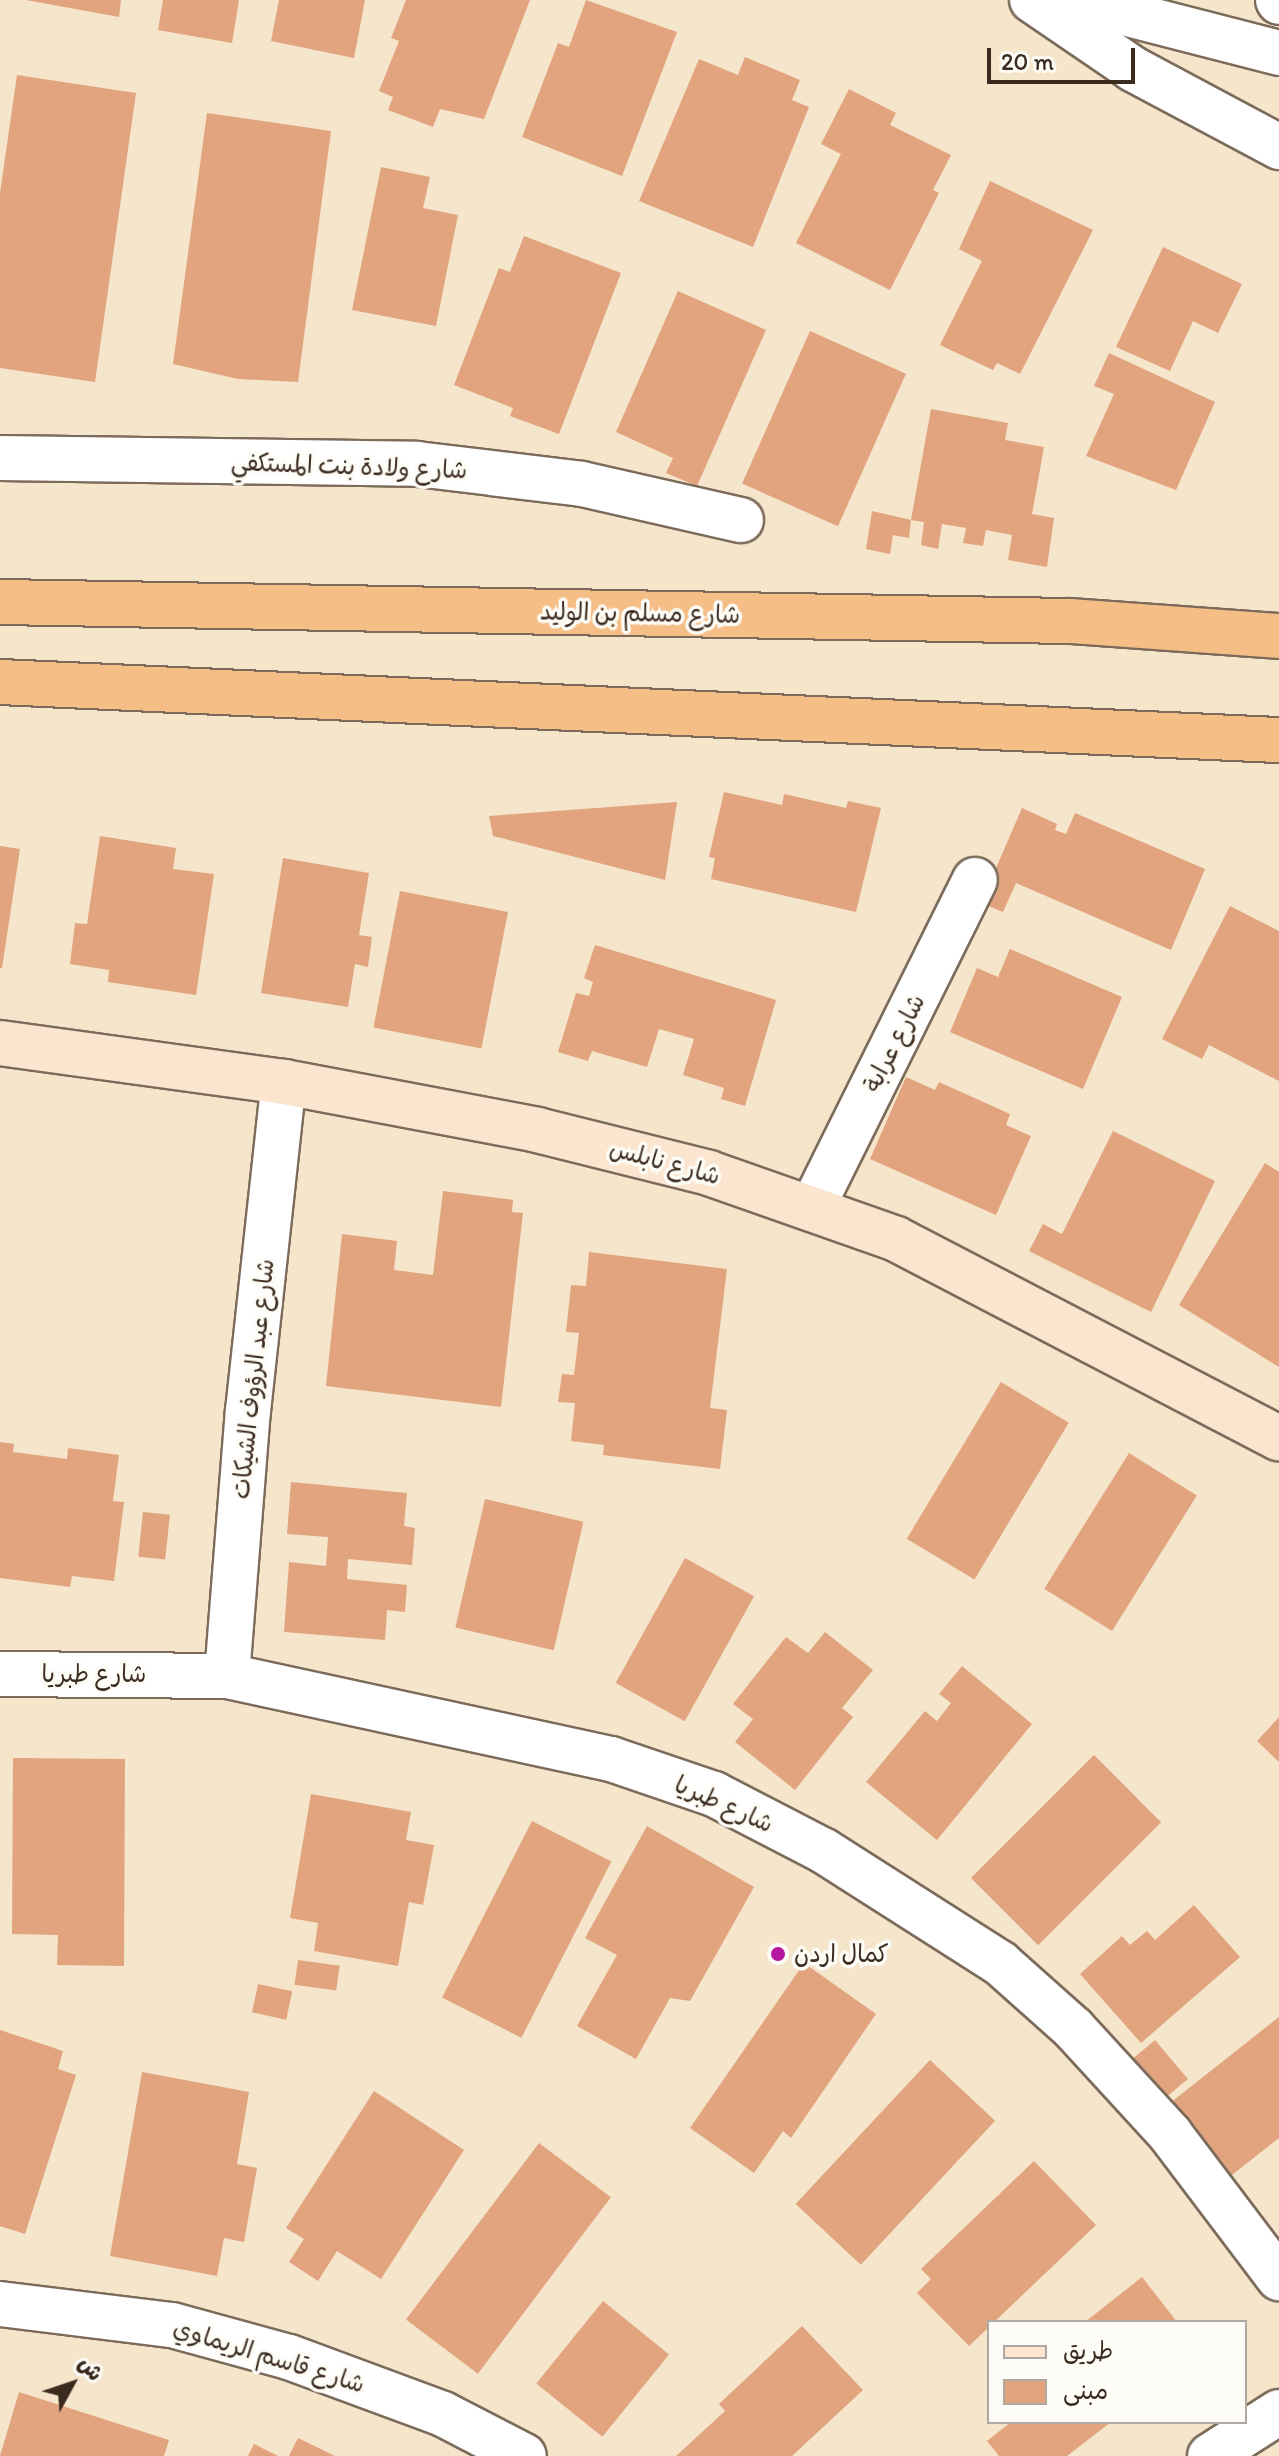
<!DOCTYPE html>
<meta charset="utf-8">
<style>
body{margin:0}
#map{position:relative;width:1279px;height:2456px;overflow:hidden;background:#f4e5cb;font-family:Itim,"Playpen Sans Arabic",sans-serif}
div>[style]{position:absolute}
.building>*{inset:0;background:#e1a47f;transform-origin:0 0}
.roads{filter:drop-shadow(2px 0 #7c6b5b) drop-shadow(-2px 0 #7c6b5b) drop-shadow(0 2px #7c6b5b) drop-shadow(0 -2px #7c6b5b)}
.street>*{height:44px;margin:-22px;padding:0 22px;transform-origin:22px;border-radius:22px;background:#fff}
.secondary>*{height:44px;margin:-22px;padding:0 22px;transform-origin:22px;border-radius:22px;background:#fbe5cf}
.highway>*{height:44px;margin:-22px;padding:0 22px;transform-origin:22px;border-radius:22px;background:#f6be87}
.dots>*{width:22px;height:22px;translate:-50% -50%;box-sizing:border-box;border:4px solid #fdfcf7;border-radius:50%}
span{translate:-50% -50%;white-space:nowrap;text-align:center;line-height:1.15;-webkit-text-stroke:7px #fdfcf7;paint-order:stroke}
.street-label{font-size:24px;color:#3b2a1e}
.poi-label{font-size:24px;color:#3b2a1e}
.left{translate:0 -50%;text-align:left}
.legend{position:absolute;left:987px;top:2320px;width:260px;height:104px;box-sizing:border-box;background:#fdfcf7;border:2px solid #afa8a0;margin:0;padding:10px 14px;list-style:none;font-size:24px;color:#3b2a1e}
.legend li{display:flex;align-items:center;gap:16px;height:40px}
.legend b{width:40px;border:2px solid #afa8a0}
.north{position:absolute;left:32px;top:2344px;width:80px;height:80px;-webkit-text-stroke:6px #fdfcf7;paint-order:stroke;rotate:50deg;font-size:22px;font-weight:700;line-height:32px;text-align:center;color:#3b2a1e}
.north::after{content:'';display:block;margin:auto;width:28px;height:36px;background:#3b2a1e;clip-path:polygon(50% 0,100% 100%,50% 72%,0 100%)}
.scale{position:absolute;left:987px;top:48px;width:148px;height:36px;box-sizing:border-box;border:4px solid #3b2a1e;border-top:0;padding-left:10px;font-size:24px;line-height:28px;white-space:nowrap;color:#3b2a1e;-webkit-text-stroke:6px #fdfcf7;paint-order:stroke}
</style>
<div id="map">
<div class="building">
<div style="clip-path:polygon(26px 0,121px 0,119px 17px)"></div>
<div style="clip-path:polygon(163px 0,239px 0,232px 43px,158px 30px)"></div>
<div style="clip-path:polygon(279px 0,365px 0,354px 58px,271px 41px)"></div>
<div style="clip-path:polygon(406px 0,530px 0,484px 119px,440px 109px,433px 127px,388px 110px,393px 97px,379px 91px,399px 41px,391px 38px)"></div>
<div style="clip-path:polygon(586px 0,677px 32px,622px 176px,522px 137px,558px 43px,569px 47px)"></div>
<div style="clip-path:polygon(745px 57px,800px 80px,792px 100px,809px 107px,753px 247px,639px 201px,699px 59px,738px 75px)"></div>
<div style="clip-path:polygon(17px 75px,136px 93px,95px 382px,0 368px,0 193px)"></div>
<div style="clip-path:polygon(849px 89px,896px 113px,890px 125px,951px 155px,933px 190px,939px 193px,890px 290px,796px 243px,841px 154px,821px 144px)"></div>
<div style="clip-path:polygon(207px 113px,331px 131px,298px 382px,238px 379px,173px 364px)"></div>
<div style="clip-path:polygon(381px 167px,430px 177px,423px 208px,458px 215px,436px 326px,352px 310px)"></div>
<div style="clip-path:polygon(990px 181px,1093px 230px,1020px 374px,997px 363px,993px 370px,940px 345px,982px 261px,959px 249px)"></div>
<div style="clip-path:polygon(524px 236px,621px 273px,559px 434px,510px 416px,513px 408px,454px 385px,499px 268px,510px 272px)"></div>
<div style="clip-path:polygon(1163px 247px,1242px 284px,1218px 333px,1193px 321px,1170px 371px,1116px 347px)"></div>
<div style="clip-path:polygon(678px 291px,766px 330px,697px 486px,666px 473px,673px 458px,616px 432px)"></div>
<div style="left:810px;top:331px;width:105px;height:167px;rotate:24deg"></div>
<div style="clip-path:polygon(1109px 353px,1215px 402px,1176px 490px,1086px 456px,1114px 394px,1094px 386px)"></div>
<div style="clip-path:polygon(931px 409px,1008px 423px,1005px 440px,1044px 447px,1032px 514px,1054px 518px,1047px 567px,1008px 560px,1012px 535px,986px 530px,983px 546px,963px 543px,966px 528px,942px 524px,938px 549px,921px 545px,924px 522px,911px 520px,909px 538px,893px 535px,890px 554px,866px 549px,872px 511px,911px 520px)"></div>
<div style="clip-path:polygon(724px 792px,782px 805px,784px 794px,846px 808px,848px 801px,881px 808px,856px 912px,711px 879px,715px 858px,709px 857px)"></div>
<div style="clip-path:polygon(677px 802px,665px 880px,493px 836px,489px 816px)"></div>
<div style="clip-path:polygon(1022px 808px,1057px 824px,1055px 830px,1066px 834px,1075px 813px,1205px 869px,1171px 950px,1016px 883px,1003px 912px,981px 903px)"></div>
<div style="clip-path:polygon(100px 836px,176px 848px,173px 869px,214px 874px,196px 995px,108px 982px,109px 970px,70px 964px,75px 923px,87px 924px)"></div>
<div style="clip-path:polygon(0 846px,20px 849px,2px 968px,0 968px)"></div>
<div style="clip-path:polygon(283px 858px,369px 873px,359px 935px,372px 937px,368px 967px,355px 964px,348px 1007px,261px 993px)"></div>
<div style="left:400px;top:891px;width:110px;height:139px;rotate:11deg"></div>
<div style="clip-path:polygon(1230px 906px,1279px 931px,1279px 1081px,1209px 1045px,1202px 1059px,1162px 1039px)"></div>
<div style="clip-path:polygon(595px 945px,776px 1000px,745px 1106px,721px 1099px,724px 1088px,683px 1075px,694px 1039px,659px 1029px,647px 1067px,592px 1051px,588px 1061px,558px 1052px,576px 993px,589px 996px,593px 982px,584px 978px)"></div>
<div style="clip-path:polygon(1010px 949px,1122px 997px,1083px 1089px,950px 1032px,977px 968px,998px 977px)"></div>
<div style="clip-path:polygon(906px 1077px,935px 1090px,939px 1082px,1010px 1114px,1006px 1125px,1031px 1136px,996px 1215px,870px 1159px)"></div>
<div style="clip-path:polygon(1113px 1131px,1215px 1181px,1151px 1312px,1029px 1251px,1043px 1224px,1062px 1234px)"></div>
<div style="clip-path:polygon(1265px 1163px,1279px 1172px,1279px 1367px,1179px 1305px)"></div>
<div style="clip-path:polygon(443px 1191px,513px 1200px,512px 1212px,523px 1213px,501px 1407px,326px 1386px,342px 1234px,397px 1241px,394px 1270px,433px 1275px)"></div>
<div style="clip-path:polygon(589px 1252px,727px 1269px,710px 1408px,727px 1410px,720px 1469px,603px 1455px,604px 1445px,571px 1441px,575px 1403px,558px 1402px,562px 1374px,574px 1375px,579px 1333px,566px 1332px,571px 1285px,586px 1286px)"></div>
<div style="left:1001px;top:1382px;width:79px;height:183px;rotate:31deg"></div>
<div style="clip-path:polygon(0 1442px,14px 1444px,13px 1452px,67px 1459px,68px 1448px,119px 1455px,113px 1501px,124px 1502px,114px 1581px,72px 1576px,70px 1587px,0 1578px)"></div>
<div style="left:1129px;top:1453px;width:80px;height:160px;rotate:32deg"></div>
<div style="clip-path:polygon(291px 1482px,407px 1493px,404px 1526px,415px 1528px,412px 1565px,348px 1559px,347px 1579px,407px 1585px,405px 1612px,387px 1610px,385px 1640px,284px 1632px,289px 1562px,326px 1566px,328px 1537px,287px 1534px)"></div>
<div style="left:485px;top:1499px;width:101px;height:132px;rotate:13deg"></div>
<div style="left:143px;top:1512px;width:27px;height:45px;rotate:6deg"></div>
<div style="left:685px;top:1558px;width:79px;height:143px;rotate:29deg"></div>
<div style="clip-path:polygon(825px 1632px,873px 1670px,842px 1708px,853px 1717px,795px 1790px,735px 1742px,753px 1719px,733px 1704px,786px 1637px,808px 1653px)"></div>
<div style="clip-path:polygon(962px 1666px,1032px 1724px,937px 1840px,866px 1782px,925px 1711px,937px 1721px,951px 1703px,939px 1694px)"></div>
<div style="clip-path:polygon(1279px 1717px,1279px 1762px,1257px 1741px)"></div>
<div style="left:1094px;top:1755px;width:95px;height:174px;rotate:45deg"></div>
<div style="clip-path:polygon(13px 1758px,125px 1759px,124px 1966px,57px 1965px,58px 1935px,12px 1934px)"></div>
<div style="clip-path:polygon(311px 1794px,411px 1812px,406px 1840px,434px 1845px,423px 1905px,409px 1902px,398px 1966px,314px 1951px,318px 1923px,290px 1918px)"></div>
<div style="left:532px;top:1821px;width:89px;height:198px;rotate:27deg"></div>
<div style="clip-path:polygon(647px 1826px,754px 1887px,690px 2001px,670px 1998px,636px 2059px,577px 2026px,617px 1955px,585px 1938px)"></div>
<div style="clip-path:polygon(1194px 1905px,1240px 1957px,1141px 2043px,1080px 1974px,1122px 1936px,1130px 1945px,1147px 1931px,1155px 1940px)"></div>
<div style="left:298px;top:1960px;width:42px;height:25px;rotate:8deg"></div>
<div style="clip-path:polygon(804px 1963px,876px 2014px,791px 2138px,783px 2131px,754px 2173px,690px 2128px)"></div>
<div style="left:258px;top:1984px;width:35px;height:29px;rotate:12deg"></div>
<div style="clip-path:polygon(1279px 2017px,1279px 2138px,1223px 2182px,1165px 2107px)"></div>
<div style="clip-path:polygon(0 2030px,63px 2051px,58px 2069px,76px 2075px,25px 2234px,0 2226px)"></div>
<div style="left:1155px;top:2040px;width:51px;height:45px;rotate:50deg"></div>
<div style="left:930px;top:2060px;width:89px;height:197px;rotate:43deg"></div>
<div style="clip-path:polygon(142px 2072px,249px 2092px,237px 2164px,257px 2168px,244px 2242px,224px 2238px,217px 2276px,110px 2256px)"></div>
<div style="clip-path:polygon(374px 2091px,464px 2150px,381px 2279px,337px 2251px,318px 2281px,289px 2262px,304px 2239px,286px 2228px)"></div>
<div style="left:539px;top:2143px;width:90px;height:221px;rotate:37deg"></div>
<div style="clip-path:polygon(1034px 2161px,1096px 2225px,969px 2346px,917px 2293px,931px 2279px,921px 2269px)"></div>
<div style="clip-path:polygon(1142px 2277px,1177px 2322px,1085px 2322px)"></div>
<div style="left:603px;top:2301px;width:85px;height:106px;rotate:39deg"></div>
<div style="clip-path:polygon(802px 2326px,863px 2390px,792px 2456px,676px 2456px,725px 2411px,719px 2404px)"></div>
<div style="clip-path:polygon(19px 2392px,169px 2440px,164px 2456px,0 2456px)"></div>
<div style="clip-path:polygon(1011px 2422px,1111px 2422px,1067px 2456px,999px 2456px,987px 2441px)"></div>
<div style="clip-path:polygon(298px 2438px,335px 2456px,289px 2456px)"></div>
<div style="clip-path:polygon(254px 2444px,278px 2456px,248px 2456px)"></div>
</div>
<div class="roads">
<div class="street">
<div style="left:1032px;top:0;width:122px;rotate:34.3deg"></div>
<div style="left:1133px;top:69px;width:166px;rotate:28.1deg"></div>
<div style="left:1073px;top:0;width:213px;rotate:14.4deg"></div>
<div style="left:1278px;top:0;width:2px;rotate:63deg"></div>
<div style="left:0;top:458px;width:417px;rotate:0.8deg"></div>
<div style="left:417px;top:464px;width:166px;rotate:6.9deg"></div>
<div style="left:582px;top:484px;width:163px;rotate:12.8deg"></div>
<div style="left:813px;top:1206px;width:364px;rotate:-63.6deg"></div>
<div style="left:0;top:1674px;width:227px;rotate:0.5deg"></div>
<div style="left:227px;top:1676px;width:393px;rotate:12.2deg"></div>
<div style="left:611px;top:1759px;width:109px;rotate:18.8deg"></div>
<div style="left:714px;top:1794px;width:124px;rotate:27.4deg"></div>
<div style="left:824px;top:1851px;width:209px;rotate:32.5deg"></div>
<div style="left:1000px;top:1963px;width:98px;rotate:41.7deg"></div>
<div style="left:1073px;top:2028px;width:144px;rotate:47.5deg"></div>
<div style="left:1170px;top:2134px;width:181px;rotate:52.9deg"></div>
<div style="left:227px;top:1676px;width:266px;rotate:-85.5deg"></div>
<div style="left:248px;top:1411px;width:331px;rotate:-83.8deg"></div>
<div style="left:0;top:2304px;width:173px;rotate:7deg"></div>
<div style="left:172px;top:2325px;width:121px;rotate:15.3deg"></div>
<div style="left:289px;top:2357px;width:164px;rotate:20.3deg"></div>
<div style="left:443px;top:2414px;width:91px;rotate:27.4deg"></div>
<div style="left:1210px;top:2456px;width:82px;rotate:-32.5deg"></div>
</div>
<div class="secondary">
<div style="left:0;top:1043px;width:287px;rotate:7.8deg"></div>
<div style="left:284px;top:1082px;width:258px;rotate:10.7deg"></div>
<div style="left:537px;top:1130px;width:177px;rotate:14deg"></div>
<div style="left:709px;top:1173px;width:198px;rotate:19.4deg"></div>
<div style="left:896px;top:1239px;width:432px;rotate:27.5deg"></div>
</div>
<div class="highway">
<div style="left:0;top:602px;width:1070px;rotate:1.02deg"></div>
<div style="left:1070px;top:621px;width:210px;rotate:4.1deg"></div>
<div style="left:0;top:682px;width:1280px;rotate:2.6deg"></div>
</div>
</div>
<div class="dots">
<div style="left:778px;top:1954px;background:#b5179e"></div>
</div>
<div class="street-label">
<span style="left:349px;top:466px;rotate:2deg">شارع ولادة بنت المستكفي</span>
<span style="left:640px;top:613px;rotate:1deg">شارع مسلم بن الوليد</span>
<span style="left:894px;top:1043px;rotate:-63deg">شارع عرابة</span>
<span style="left:665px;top:1162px;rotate:15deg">شارع نابلس</span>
<span style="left:253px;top:1379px;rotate:-84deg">شارع عبد الرؤوف الشيكات</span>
<span style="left:94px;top:1674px">شارع طبريا</span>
<span style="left:724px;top:1804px;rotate:24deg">شارع طبريا</span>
<span style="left:269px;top:2356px;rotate:17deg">شارع قاسم الريماوي</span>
</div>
<div class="poi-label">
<span class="left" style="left:794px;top:1954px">كمال اردن</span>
</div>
<ul class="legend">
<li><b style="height:10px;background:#fbe5cf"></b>طريق</li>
<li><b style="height:22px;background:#e1a47f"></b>مبنى</li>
</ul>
<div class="north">ش</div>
<div class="scale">20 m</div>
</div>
